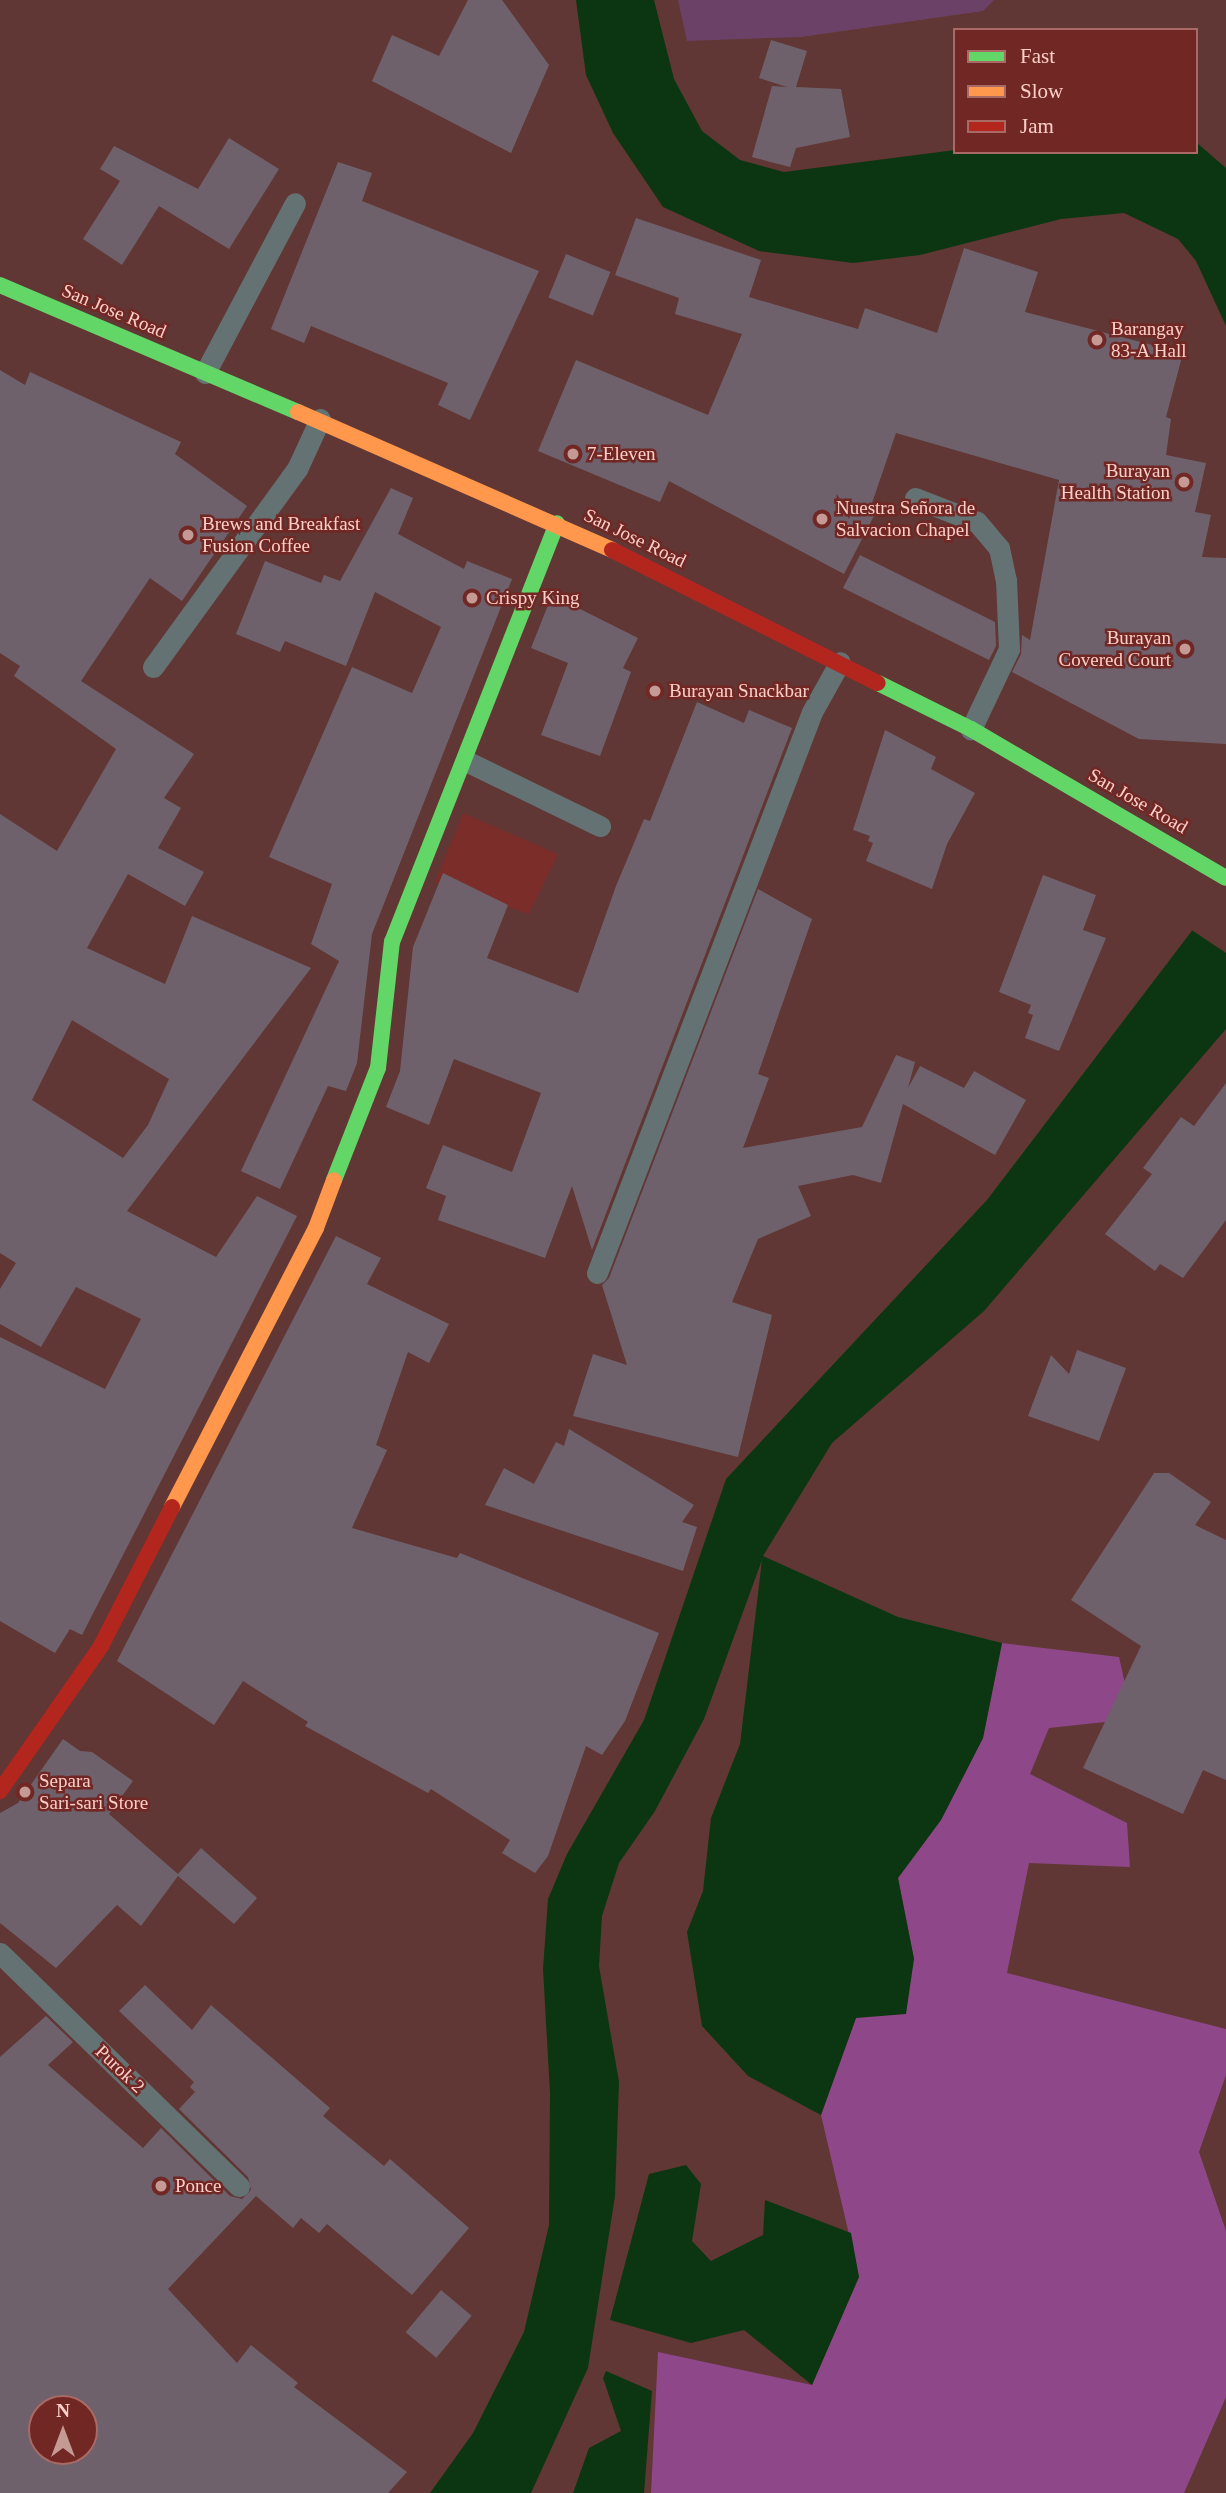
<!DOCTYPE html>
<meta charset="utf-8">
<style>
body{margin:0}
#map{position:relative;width:1226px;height:2493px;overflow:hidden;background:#603734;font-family:Georgia,serif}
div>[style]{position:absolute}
.built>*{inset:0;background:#7b2d2a}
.green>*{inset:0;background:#6c4167}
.forest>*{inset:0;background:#8e488a}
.water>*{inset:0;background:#0c3611}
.pier>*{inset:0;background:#603734}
.building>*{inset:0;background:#6f616c;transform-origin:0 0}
.lane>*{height:21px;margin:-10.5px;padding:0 10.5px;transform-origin:10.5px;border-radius:10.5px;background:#657274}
.fast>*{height:16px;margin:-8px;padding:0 8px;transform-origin:8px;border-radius:8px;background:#63d668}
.slow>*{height:16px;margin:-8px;padding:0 8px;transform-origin:8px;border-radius:8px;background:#ff974d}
.jam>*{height:16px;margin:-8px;padding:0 8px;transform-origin:8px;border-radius:8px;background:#b3261e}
.dots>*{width:19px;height:19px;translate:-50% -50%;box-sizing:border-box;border:4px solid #712723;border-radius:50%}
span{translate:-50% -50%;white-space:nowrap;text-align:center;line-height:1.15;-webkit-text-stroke:5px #712723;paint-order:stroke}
.street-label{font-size:19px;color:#fccfc9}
.poi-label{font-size:19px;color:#fccfc9}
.left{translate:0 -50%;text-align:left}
.right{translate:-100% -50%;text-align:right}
.legend{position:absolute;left:953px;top:28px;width:245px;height:126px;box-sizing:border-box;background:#712723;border:2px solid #a96a65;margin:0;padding:9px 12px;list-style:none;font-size:21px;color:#fccfc9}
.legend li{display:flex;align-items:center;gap:14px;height:35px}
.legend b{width:35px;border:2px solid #a96a65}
.north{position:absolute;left:28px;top:2395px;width:70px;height:70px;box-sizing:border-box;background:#712723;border:2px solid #a96a65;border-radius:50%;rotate:0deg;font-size:19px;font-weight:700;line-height:28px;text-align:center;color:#fccfc9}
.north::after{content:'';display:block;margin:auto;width:24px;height:32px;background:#c59a95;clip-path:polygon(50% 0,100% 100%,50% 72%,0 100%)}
</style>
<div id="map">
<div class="built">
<div style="clip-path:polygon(463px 813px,558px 854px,529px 914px,435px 882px)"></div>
</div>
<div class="green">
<div style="clip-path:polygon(678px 0,994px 0,983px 11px,801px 37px,687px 41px)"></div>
</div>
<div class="forest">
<div style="clip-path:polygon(1002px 1643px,1119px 1657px,1133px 1719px,1049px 1728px,1030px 1774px,1127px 1823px,1130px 1867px,1029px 1863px,1007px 1973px,1226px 2029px,1226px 2075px,1199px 2152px,1226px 2231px,1226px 2397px,1184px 2493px,651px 2493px,658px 2352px,812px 2385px,859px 2277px,821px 2115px,856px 2018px,914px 1959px,898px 1878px,941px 1820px,983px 1738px)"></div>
</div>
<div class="water">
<div style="clip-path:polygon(576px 0,654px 0,674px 79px,702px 131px,740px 160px,784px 172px,955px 150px,1196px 152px,1197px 143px,1226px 168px,1226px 326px,1196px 261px,1178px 239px,1124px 213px,1061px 219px,920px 255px,853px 263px,759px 251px,663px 207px,613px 133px,586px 75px)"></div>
<div style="clip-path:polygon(1226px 886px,1226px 1029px,984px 1311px,832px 1443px,763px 1556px,898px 1617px,1002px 1643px,983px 1738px,941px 1820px,898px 1878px,914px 1959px,906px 2014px,856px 2018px,821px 2115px,748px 2076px,702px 2026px,687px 1932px,703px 1891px,711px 1818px,740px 1744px,762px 1560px,704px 1719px,655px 1811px,619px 1863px,602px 1916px,599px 1966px,619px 2082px,615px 2196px,588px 2368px,531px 2493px,430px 2493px,473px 2433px,524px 2332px,549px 2225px,550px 2093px,543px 1969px,548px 1899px,567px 1854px,644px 1720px,726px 1479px,987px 1200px)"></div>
<div style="clip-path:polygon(686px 2165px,701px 2184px,692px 2241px,711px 2261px,763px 2235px,765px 2200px,851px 2233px,859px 2277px,812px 2385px,744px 2330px,691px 2343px,610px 2320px,649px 2174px)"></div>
<div style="clip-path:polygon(606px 2371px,652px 2391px,644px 2493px,573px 2493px,589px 2448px,621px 2431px,603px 2378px)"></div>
</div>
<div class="pier">
<div style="clip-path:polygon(1226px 883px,1226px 953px,1190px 929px)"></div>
</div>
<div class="building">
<div style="clip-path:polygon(468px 0,502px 0,549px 65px,511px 153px,372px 81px,392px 35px,439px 56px)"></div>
<div style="clip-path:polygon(771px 40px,807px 51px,796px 87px,841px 89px,850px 137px,796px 148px,790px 167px,752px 157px,772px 86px,787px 87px,759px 78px)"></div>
<div style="clip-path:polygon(229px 138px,279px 169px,229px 249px,159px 206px,122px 265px,83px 239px,120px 181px,100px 169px,114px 146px,198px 189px)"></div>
<div style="clip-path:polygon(338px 162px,372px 173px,362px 201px,539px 271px,470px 420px,438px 405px,448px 383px,311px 326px,304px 343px,271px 329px)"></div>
<div style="clip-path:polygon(636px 218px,761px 260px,749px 297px,858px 329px,865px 308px,937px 333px,964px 248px,1038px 272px,1025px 312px,1183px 353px,1166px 417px,1171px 419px,1166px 455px,1206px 463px,1195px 512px,1211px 515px,1202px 557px,1226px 558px,1226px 744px,1139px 739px,1012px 672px,1021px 654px,1022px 635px,1030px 640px,1059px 480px,896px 433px,872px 503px,879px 506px,844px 574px,669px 481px,660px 502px,538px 451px,576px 360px,708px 415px,742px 334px,675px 314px,679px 298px,615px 275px)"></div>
<div style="left:566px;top:254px;width:48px;height:47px;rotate:22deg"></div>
<div style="clip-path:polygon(evenodd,0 370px,25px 385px,30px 372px,181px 442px,175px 454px,247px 506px,182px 601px,150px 578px,81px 681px,194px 754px,164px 798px,181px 808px,158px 848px,204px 872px,185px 906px,128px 874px,87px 948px,165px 984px,192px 916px,311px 968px,127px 1211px,216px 1257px,257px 1196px,297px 1216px,82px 1635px,70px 1629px,55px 1653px,0 1621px,0 1337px,105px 1389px,141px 1319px,76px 1287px,41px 1347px,0 1324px,0 1289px,16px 1263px,0 1253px,0 814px,57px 851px,116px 749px,14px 676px,20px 666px,0 653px,0 370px,72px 1020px,169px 1079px,148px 1125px,123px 1158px,32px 1100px,72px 1020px)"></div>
<div style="clip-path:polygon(391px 488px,413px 498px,398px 534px,464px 569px,467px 561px,512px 579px,372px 934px,357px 1063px,346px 1091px,328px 1086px,280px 1189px,241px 1171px,339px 961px,311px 944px,332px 884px,269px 857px,352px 667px,412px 693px,441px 627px,375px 592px,346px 666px,285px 641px,280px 652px,236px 634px,265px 561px,321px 583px,324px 575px,340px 581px)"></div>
<div style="clip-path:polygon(860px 555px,995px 622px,996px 646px,989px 660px,843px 588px)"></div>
<div style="clip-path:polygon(552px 595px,638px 638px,623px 668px,631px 672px,600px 756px,541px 735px,568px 663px,531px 648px)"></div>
<div style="clip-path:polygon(697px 702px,744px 723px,749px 710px,792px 728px,592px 1250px,572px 1186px,545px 1258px,438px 1220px,446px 1196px,426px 1188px,443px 1145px,512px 1172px,541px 1093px,454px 1059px,429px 1125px,386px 1107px,400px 1071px,413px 947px,443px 873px,508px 905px,487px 958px,578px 993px,616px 886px,644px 819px,650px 821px)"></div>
<div style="clip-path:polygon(885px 730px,936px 757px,931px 769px,975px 793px,947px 844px,932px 889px,866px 861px,873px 843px,868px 841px,870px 836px,853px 830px)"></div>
<div style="clip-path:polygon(1043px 875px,1096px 895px,1083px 930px,1106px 938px,1059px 1051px,1025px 1038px,1033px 1015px,1028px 1013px,1031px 1005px,999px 992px)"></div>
<div style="clip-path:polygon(758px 889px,812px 919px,758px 1074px,769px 1078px,743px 1148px,862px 1127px,896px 1055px,915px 1062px,908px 1088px,920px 1066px,964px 1088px,974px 1071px,1026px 1100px,995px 1155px,903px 1104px,881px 1183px,853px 1175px,798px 1186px,811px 1216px,758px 1239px,732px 1302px,772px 1315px,738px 1457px,573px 1416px,593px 1354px,627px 1365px,602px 1285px,609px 1278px)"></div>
<div style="clip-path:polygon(1226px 1083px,1226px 1220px,1183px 1278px,1160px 1264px,1155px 1271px,1105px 1234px,1152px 1174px,1143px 1168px,1181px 1117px,1194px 1126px)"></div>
<div style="clip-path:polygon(336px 1236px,381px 1258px,367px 1284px,449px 1324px,429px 1363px,408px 1352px,376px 1445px,387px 1450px,352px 1528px,457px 1558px,460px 1553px,659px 1633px,625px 1721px,602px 1755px,586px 1746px,548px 1856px,535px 1873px,502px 1853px,510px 1840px,431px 1789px,428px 1793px,305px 1726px,308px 1722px,243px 1681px,214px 1725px,117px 1661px)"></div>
<div style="clip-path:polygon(1077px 1350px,1126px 1368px,1099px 1441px,1028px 1416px,1051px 1355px,1069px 1374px)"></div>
<div style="clip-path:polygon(569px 1429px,694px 1505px,682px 1522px,697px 1527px,683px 1571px,485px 1505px,504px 1468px,534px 1484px,556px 1442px,564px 1446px)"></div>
<div style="clip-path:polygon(1154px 1473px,1169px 1473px,1211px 1502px,1195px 1525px,1226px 1540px,1226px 1780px,1203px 1770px,1183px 1814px,1083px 1768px,1141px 1646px,1071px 1600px)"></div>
<div style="clip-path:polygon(63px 1739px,80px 1751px,92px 1752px,133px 1781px,109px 1814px,178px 1874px,201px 1848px,257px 1898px,234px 1924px,178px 1876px,141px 1926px,117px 1905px,56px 1968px,0 1923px,0 1813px,18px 1803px)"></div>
<div style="clip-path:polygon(evenodd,145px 1985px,192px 2030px,211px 2005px,330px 2108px,323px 2116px,384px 2166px,390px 2159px,469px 2228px,412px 2295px,327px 2224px,319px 2233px,301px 2218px,293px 2228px,256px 2196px,168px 2289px,237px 2363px,251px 2345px,298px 2383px,294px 2387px,407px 2472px,388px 2493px,0 2493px,0 2057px,46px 2016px,73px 2042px,48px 2065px,143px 2148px,161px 2128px,230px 2196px,242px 2199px,251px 2190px,248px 2177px,179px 2109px,195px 2092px,190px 2087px,194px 2082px,119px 2011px,145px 1985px,42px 2409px,84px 2409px,84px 2451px,42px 2451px,42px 2409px)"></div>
<div style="left:441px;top:2290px;width:40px;height:55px;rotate:40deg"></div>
</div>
<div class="lane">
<div style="left:205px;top:373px;width:192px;rotate:-62.1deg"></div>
<div style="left:915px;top:498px;width:66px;rotate:21.2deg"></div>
<div style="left:977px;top:522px;width:34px;rotate:50deg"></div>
<div style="left:999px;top:548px;width:33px;rotate:78deg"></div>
<div style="left:1006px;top:580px;width:69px;rotate:87.5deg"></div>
<div style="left:1009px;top:649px;width:89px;rotate:115.4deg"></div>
<div style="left:153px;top:667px;width:245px;rotate:-54deg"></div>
<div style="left:297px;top:469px;width:55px;rotate:-65.3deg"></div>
<div style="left:466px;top:761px;width:149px;rotate:25.9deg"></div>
<div style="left:597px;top:1273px;width:601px;rotate:-69.03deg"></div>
<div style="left:812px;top:712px;width:57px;rotate:-60.8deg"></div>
<div style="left:0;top:1953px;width:334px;rotate:44.3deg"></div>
</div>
<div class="fast">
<div style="left:0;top:285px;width:324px;rotate:23.1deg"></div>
<div style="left:878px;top:683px;width:104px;rotate:26.3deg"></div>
<div style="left:971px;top:729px;width:295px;rotate:30.3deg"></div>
<div style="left:334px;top:1180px;width:120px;rotate:-68.6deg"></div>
<div style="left:378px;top:1068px;width:127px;rotate:-83.7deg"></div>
<div style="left:392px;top:942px;width:450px;rotate:-68.5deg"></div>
</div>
<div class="slow">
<div style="left:298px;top:412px;width:343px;rotate:23.7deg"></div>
<div style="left:172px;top:1507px;width:314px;rotate:-62.7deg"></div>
<div style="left:316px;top:1228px;width:51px;rotate:-69.4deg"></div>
</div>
<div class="jam">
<div style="left:612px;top:550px;width:297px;rotate:26.6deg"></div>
<div style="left:0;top:1791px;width:177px;rotate:-55.1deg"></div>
<div style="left:101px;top:1646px;width:156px;rotate:-62.9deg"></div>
</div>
<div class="dots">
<div style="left:1097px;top:340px;background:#c59a95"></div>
<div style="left:573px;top:454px;background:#c59a95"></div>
<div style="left:1184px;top:482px;background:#c59a95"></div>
<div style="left:822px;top:519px;background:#c59a95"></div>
<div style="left:188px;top:535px;background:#c59a95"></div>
<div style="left:472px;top:598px;background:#c59a95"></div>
<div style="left:1185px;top:649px;background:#c59a95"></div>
<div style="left:655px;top:691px;background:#c59a95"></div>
<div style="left:25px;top:1792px;background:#c59a95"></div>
<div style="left:161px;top:2186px;background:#c59a95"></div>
</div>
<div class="street-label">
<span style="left:114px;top:311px;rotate:23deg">San Jose Road</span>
<span style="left:635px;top:538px;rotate:26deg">San Jose Road</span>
<span style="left:1138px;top:801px;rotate:30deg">San Jose Road</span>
<span style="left:120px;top:2069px;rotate:44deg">Purok 2</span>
</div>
<div class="poi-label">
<span class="left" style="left:1111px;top:340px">Barangay<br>83-A Hall</span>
<span class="left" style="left:587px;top:454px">7-Eleven</span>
<span class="right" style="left:1170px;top:482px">Burayan<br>Health Station</span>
<span class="left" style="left:836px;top:519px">Nuestra Señora de<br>Salvacion Chapel</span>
<span class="left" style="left:202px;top:535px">Brews and Breakfast<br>Fusion Coffee</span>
<span class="left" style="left:486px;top:598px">Crispy King</span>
<span class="right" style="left:1171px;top:649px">Burayan<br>Covered Court</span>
<span class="left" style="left:669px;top:691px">Burayan Snackbar</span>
<span class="left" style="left:39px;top:1792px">Separa<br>Sari-sari Store</span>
<span class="left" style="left:175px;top:2186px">Ponce</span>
</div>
<ul class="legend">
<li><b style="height:9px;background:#63d668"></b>Fast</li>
<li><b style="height:9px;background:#ff974d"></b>Slow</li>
<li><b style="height:9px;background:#b3261e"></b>Jam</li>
</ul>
<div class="north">N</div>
</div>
